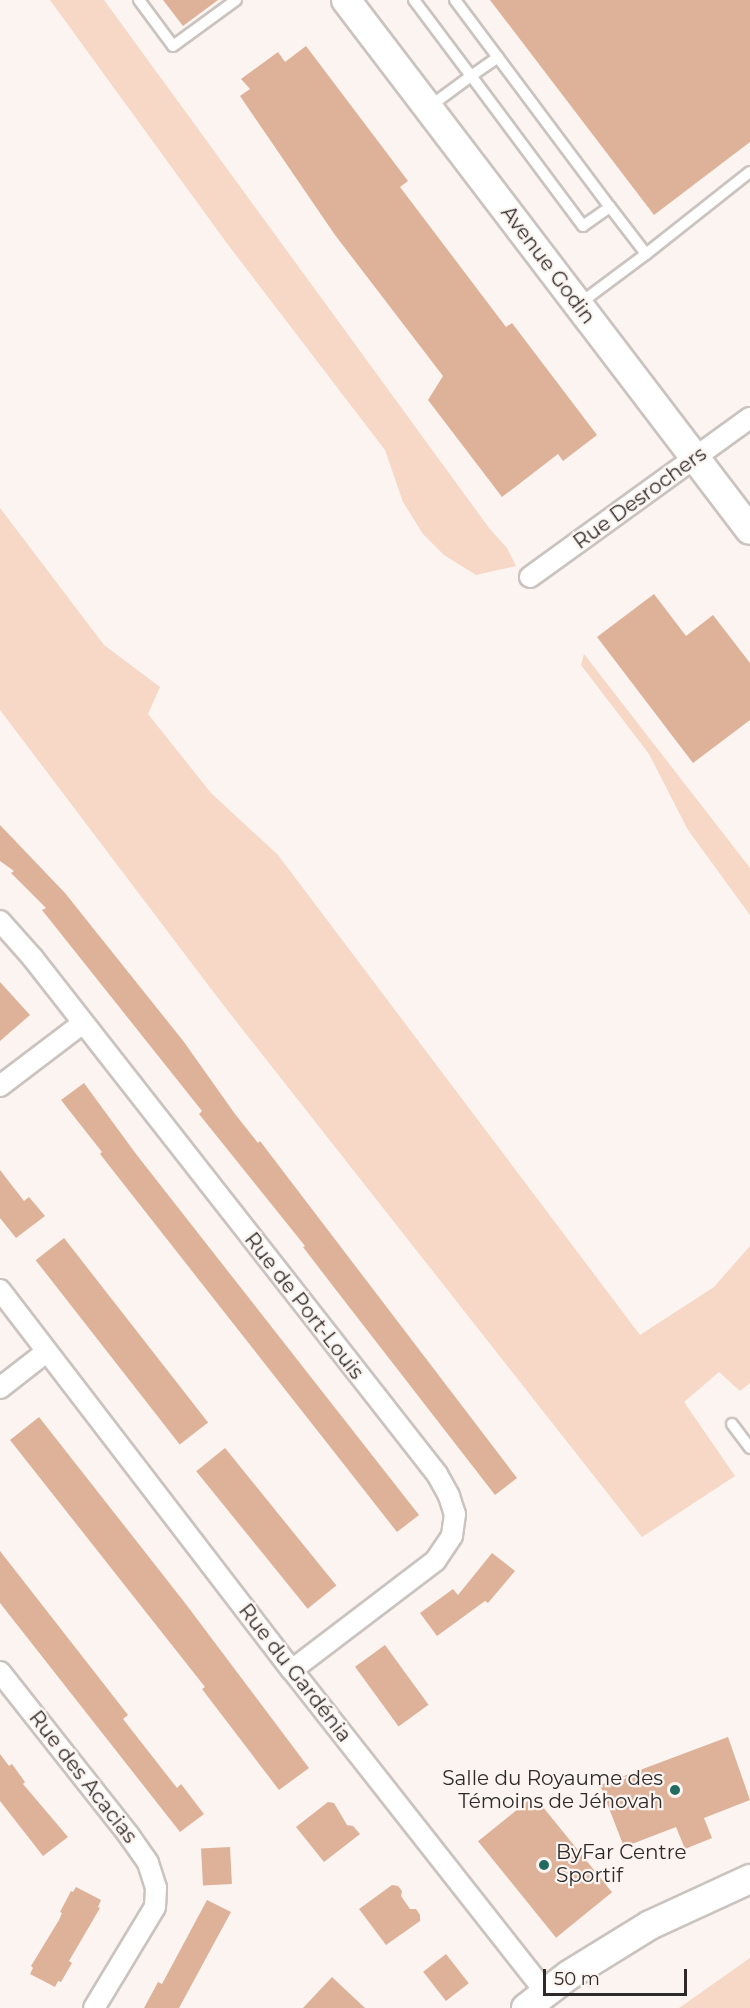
<!DOCTYPE html>
<meta charset="utf-8">
<style>
body{margin:0}
#map{position:relative;width:750px;height:2008px;overflow:hidden;background:#fbf4f0;font-family:Montserrat,sans-serif}
div>[style]{position:absolute}
.green>*{inset:0;background:#f7d7c5}
.building>*{inset:0;background:#deb299;transform-origin:0 0}
.roads{filter:drop-shadow(2px 0 #cac3bf) drop-shadow(-2px 0 #cac3bf) drop-shadow(0 2px #cac3bf) drop-shadow(0 -2px #cac3bf)}
.lane>*{height:10px;margin:-5px;padding:0 5px;transform-origin:5px;border-radius:5px;background:#fff}
.street>*{height:20px;margin:-10px;padding:0 10px;transform-origin:10px;border-radius:10px;background:#fff}
.secondary>*{height:28px;margin:-14px;padding:0 14px;transform-origin:14px;border-radius:14px;background:#fff}
.dots>*{width:16px;height:16px;translate:-50% -50%;box-sizing:border-box;border:3px solid #fbf4f0;border-radius:50%}
span{translate:-50% -50%;white-space:nowrap;text-align:center;line-height:1.15;-webkit-text-stroke:4.5px #fbf4f0;paint-order:stroke}
.street-label{font-size:20px;color:#2d2a29}
.poi-label{font-size:20px;color:#2d2a29}
.right{translate:-100% -50%;text-align:right}
.left{translate:0 -50%;text-align:left}
.scale{position:absolute;left:543px;top:1969px;width:144px;height:27px;box-sizing:border-box;border:3px solid #2d2a29;border-top:0;padding-left:8px;font-size:18px;line-height:21px;white-space:nowrap;color:#2d2a29;-webkit-text-stroke:4px #fbf4f0;paint-order:stroke}
</style>
<div id="map">
<div class="green">
<div style="clip-path:polygon(50px 0,104px 0,489px 528px,507px 548px,516px 566px,476px 575px,444px 555px,423px 534px,403px 502px,385px 450px,226px 242px)"></div>
<div style="clip-path:polygon(0 508px,104px 645px,160px 687px,148px 714px,211px 793px,278px 855px,640px 1335px,714px 1287px,750px 1246px,750px 1383px,740px 1391px,719px 1372px,684px 1402px,735px 1476px,642px 1537px,221px 1002px,0 710px)"></div>
<div style="clip-path:polygon(584px 654px,750px 868px,750px 915px,688px 830px,649px 754px,581px 665px)"></div>
<div style="clip-path:polygon(750px 1958px,750px 2008px,679px 2008px)"></div>
</div>
<div class="building">
<div style="clip-path:polygon(163px 0,218px 0,183px 26px)"></div>
<div style="clip-path:polygon(490px 0,750px 0,750px 142px,654px 215px)"></div>
<div style="clip-path:polygon(306px 46px,408px 181px,400px 187px,506px 327px,512px 323px,597px 435px,563px 461px,558px 454px,502px 497px,428px 400px,443px 376px,335px 235px,240px 96px,250px 89px,241px 79px,278px 52px,285px 62px)"></div>
<div style="clip-path:polygon(654px 594px,686px 636px,713px 615px,750px 663px,750px 720px,693px 763px,597px 637px)"></div>
<div style="clip-path:polygon(0 825px,65px 893px,184px 1042px,235px 1114px,258px 1143px,260px 1141px,517px 1478px,495px 1495px,336px 1290px,303px 1247px,305px 1246px,199px 1114px,202px 1111px,42px 910px,46px 908px,11px 873px,14px 871px,0 861px)"></div>
<div style="clip-path:polygon(0 982px,30px 1015px,0 1041px)"></div>
<div style="clip-path:polygon(84px 1083px,136px 1154px,419px 1515px,397px 1532px,100px 1154px,102px 1152px,61px 1100px)"></div>
<div style="clip-path:polygon(0 1170px,24px 1201px,29px 1197px,45px 1216px,16px 1238px,0 1218px)"></div>
<div style="left:64px;top:1238px;width:234px;height:36px;rotate:52deg"></div>
<div style="clip-path:polygon(39px 1417px,185px 1603px,309px 1768px,279px 1790px,202px 1689px,205px 1687px,10px 1440px)"></div>
<div style="left:225px;top:1448px;width:177px;height:37px;rotate:51deg"></div>
<div style="clip-path:polygon(0 1551px,128px 1715px,123px 1719px,177px 1788px,181px 1784px,204px 1814px,180px 1832px,0 1603px)"></div>
<div style="clip-path:polygon(492px 1553px,515px 1571px,488px 1603px,485px 1601px,437px 1636px,420px 1613px,453px 1589px,458px 1595px)"></div>
<div style="left:385px;top:1645px;width:74px;height:37px;rotate:54deg"></div>
<div style="clip-path:polygon(728px 1737px,750px 1800px,704px 1818px,712px 1838px,685px 1849px,676px 1827px,624px 1847px,600px 1785px)"></div>
<div style="clip-path:polygon(0 1754px,9px 1766px,12px 1764px,25px 1782px,23px 1784px,68px 1837px,43px 1856px,0 1801px)"></div>
<div style="left:534px;top:1796px;width:124px;height:72px;rotate:51deg"></div>
<div style="clip-path:polygon(328px 1802px,334px 1803px,347px 1825px,353px 1826px,360px 1834px,324px 1862px,296px 1827px)"></div>
<div style="left:230px;top:1847px;width:37px;height:29px;rotate:87deg"></div>
<div style="clip-path:polygon(392px 1885px,398px 1886px,402px 1891px,401px 1896px,410px 1909px,416px 1909px,420px 1915px,420px 1921px,386px 1945px,359px 1909px)"></div>
<div style="clip-path:polygon(76px 1887px,101px 1900px,98px 1907px,100px 1908px,69px 1961px,72px 1963px,61px 1982px,58px 1981px,55px 1987px,30px 1974px,33px 1968px,31px 1966px,59px 1920px,62px 1913px,60px 1912px,71px 1891px,73px 1892px)"></div>
<div style="clip-path:polygon(207px 1900px,231px 1912px,179px 2008px,144px 2008px,158px 1982px,162px 1984px)"></div>
<div style="left:446px;top:1954px;width:37px;height:29px;rotate:52deg"></div>
<div style="clip-path:polygon(332px 1977px,349px 1993px,365px 2008px,303px 2008px)"></div>
</div>
<div class="roads">
<div class="lane">
<div style="left:139px;top:0;width:57px;rotate:53.5deg"></div>
<div style="left:173px;top:46px;width:78px;rotate:-36.1deg"></div>
<div style="left:414px;top:0;width:95px;rotate:53.1deg"></div>
<div style="left:471px;top:76px;width:52px;rotate:143.6deg"></div>
<div style="left:455px;top:0;width:259px;rotate:53.2deg"></div>
<div style="left:610px;top:207px;width:33px;rotate:145deg"></div>
<div style="left:583px;top:226px;width:187px;rotate:-126.7deg"></div>
<div style="left:471px;top:76px;width:33px;rotate:-35deg"></div>
<div style="left:610px;top:207px;width:59px;rotate:52.5deg"></div>
<div style="left:646px;top:254px;width:132px;rotate:-38.3deg"></div>
<div style="left:579px;top:304px;width:84px;rotate:-36.7deg"></div>
<div style="left:732px;top:1424px;width:30px;rotate:53deg"></div>
</div>
<div class="street">
<div style="left:530px;top:577px;width:271px;rotate:-35.9deg"></div>
<div style="left:0;top:921px;width:48px;rotate:48.4deg"></div>
<div style="left:32px;top:957px;width:657px;rotate:51.93deg"></div>
<div style="left:437px;top:1474px;width:25px;rotate:61deg"></div>
<div style="left:449px;top:1496px;width:19px;rotate:72deg"></div>
<div style="left:455px;top:1514px;width:22px;rotate:98deg"></div>
<div style="left:452px;top:1536px;width:30px;rotate:124deg"></div>
<div style="left:435px;top:1561px;width:180px;rotate:142.7deg"></div>
<div style="left:0;top:1086px;width:104px;rotate:-37.2deg"></div>
<div style="left:0;top:1290px;width:479px;rotate:52.5deg"></div>
<div style="left:292px;top:1670px;width:411px;rotate:51.8deg"></div>
<div style="left:0;top:1388px;width:58px;rotate:-38deg"></div>
<div style="left:0;top:1672px;width:206px;rotate:51.7deg"></div>
<div style="left:128px;top:1834px;width:35px;rotate:55deg"></div>
<div style="left:148px;top:1863px;width:26px;rotate:72deg"></div>
<div style="left:156px;top:1888px;width:19px;rotate:93deg"></div>
<div style="left:155px;top:1907px;width:118px;rotate:121.1deg"></div>
</div>
<div class="secondary">
<div style="left:346px;top:0;width:666px;rotate:52.68deg"></div>
<div style="left:526px;top:2008px;width:54px;rotate:-37.5deg"></div>
<div style="left:569px;top:1975px;width:95px;rotate:-31.7deg"></div>
<div style="left:650px;top:1925px;width:110px;rotate:-24.7deg"></div>
</div>
</div>
<div class="dots">
<div style="left:675px;top:1790px;background:#226b61"></div>
<div style="left:544px;top:1865px;background:#226b61"></div>
</div>
<div class="street-label">
<span style="left:548px;top:265px;rotate:53deg">Avenue Godin</span>
<span style="left:640px;top:498px;rotate:-36deg">Rue Desrochers</span>
<span style="left:304px;top:1306px;rotate:52deg">Rue de Port-Louis</span>
<span style="left:295px;top:1673px;rotate:52deg">Rue du Gardénia</span>
<span style="left:83px;top:1777px;rotate:52deg">Rue des Acacias</span>
</div>
<div class="poi-label">
<span class="right" style="left:663px;top:1790px">Salle du Royaume des<br>Témoins de Jéhovah</span>
<span class="left" style="left:556px;top:1864px">ByFar Centre<br>Sportif</span>
</div>
<div class="scale">50 m</div>
</div>
